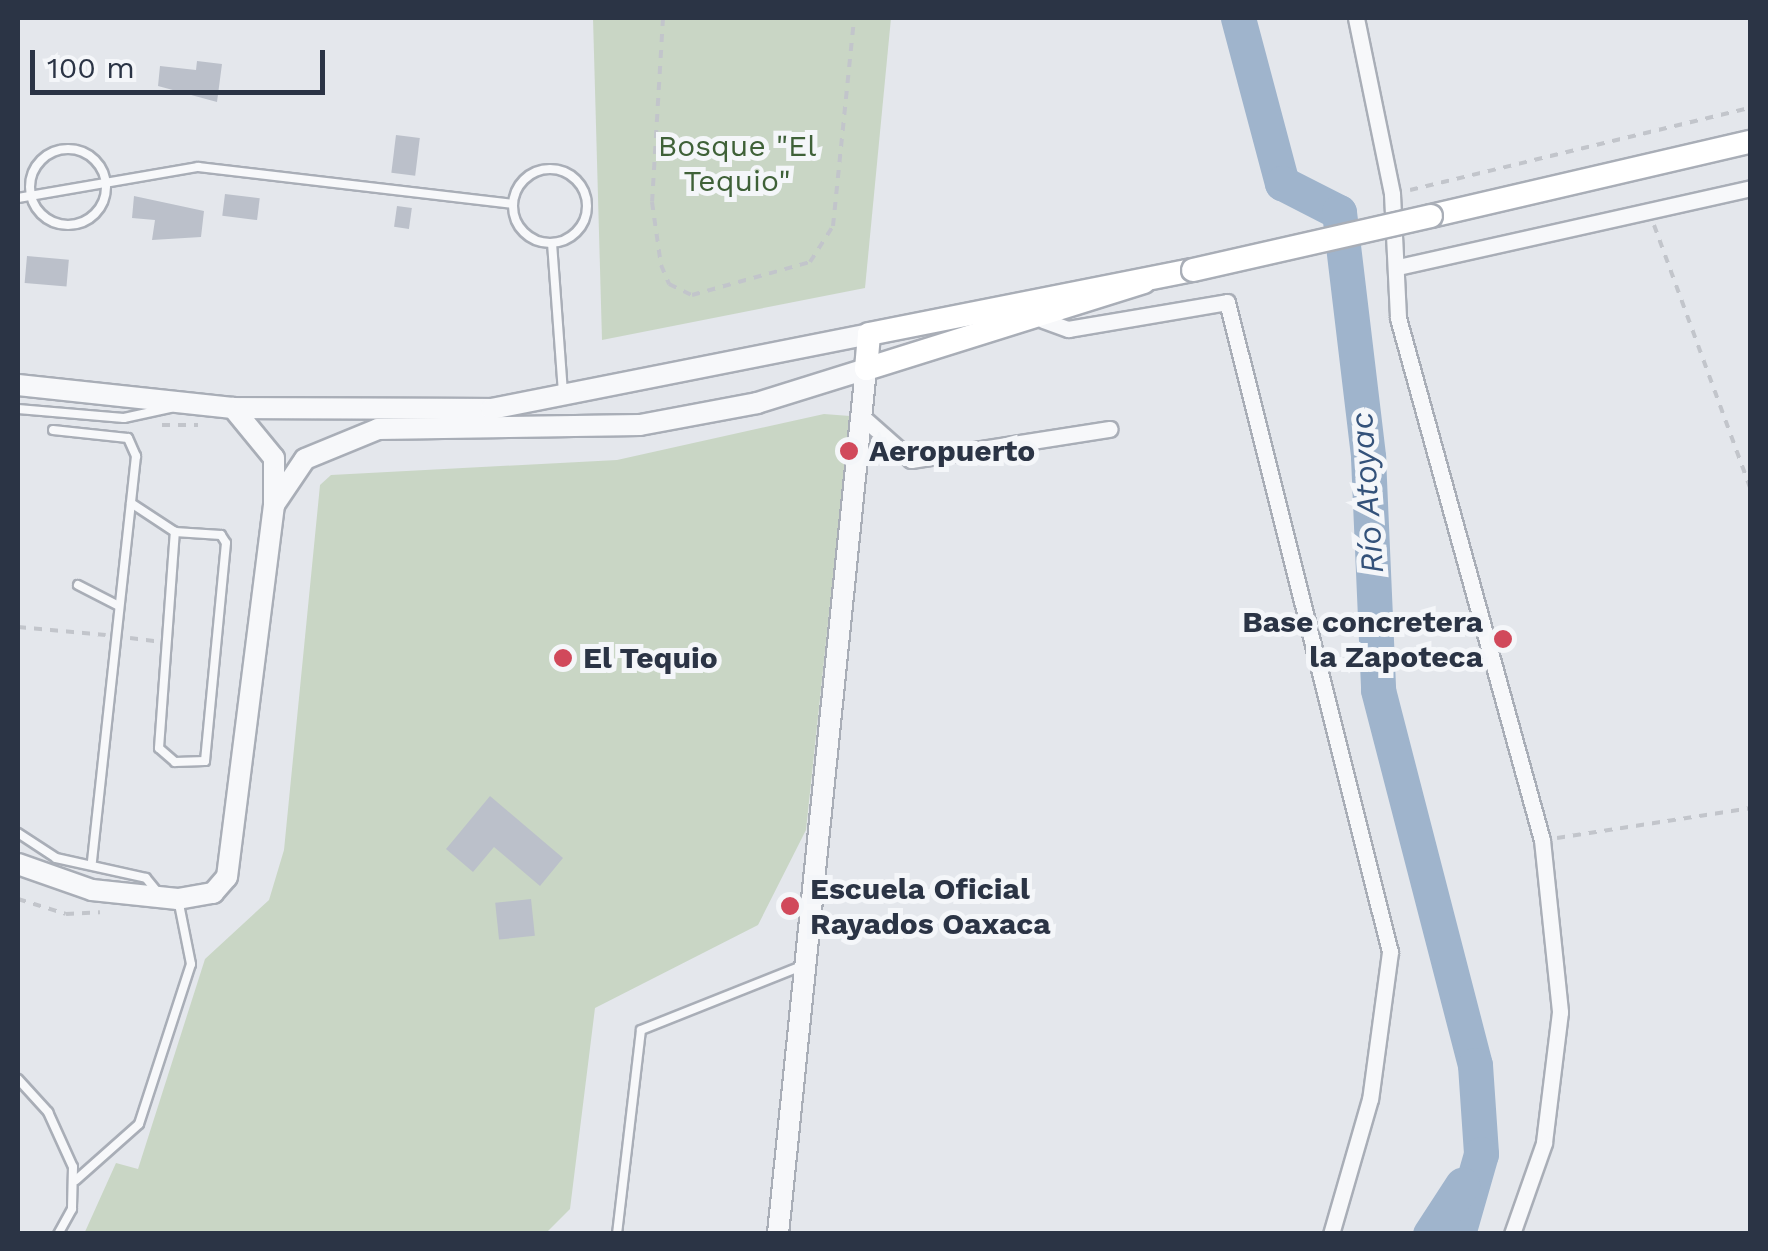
<!DOCTYPE html>
<meta charset="utf-8">
<style>
body{margin:0}
#map{position:relative;width:1768px;height:1251px;overflow:hidden;background:#e4e7ec;font-family:"Work Sans",sans-serif}
div>[style]{position:absolute}
.green>*{inset:0;background:#c9d6c5}
.river>*{height:35px;margin:-17.5px;padding:0 17.5px;transform-origin:17.5px;border-radius:17.5px;background:#9fb4cc}
.building>*{inset:0;background:#bbc0ca;transform-origin:0 0}
.path>*{height:4px;margin-top:-2px;transform-origin:0;background:repeating-linear-gradient(90deg,#c2c5cb 0 8px,transparent 0 16px)}
.roads{filter:drop-shadow(2px 0 #a9aeb7) drop-shadow(-2px 0 #a9aeb7) drop-shadow(0 2px #a9aeb7) drop-shadow(0 -2px #a9aeb7)}
.service>*{height:8px;margin:-4px;padding:0 4px;transform-origin:4px;border-radius:4px;background:#f7f8fa}
.service>.ring{margin:-4px;padding:0;box-sizing:content-box;background:none;border:8px solid #f7f8fa;border-radius:50%}
.minor>*{height:15px;margin:-7.5px;padding:0 7.5px;transform-origin:7.5px;border-radius:7.5px;background:#f7f8fa}
.tertiary>*{height:20px;margin:-10px;padding:0 10px;transform-origin:10px;border-radius:10px;background:#f7f8fa}
.secondary>*{height:22px;margin:-11px;padding:0 11px;transform-origin:11px;border-radius:11px;background:#fff}
.bridges{filter:drop-shadow(2px 0 #a9aeb7) drop-shadow(-2px 0 #a9aeb7) drop-shadow(0 2px #a9aeb7) drop-shadow(0 -2px #a9aeb7)}
.secondary-bridge>*{height:22px;margin:-11px;padding:0 11px;transform-origin:11px;border-radius:11px;background:#fff}
.dots>*{width:28px;height:28px;translate:-50% -50%;box-sizing:border-box;border:5px solid #f4f6f9;border-radius:50%}
span{translate:-50% -50%;white-space:nowrap;text-align:center;line-height:1.15;-webkit-text-stroke:10px #f4f6f9;paint-order:stroke}
.park-label{font-size:30px;color:#3f6138}
.poi-label{font-size:30px;color:#2b3445;font-weight:700}
.left{translate:0 -50%;text-align:left}
.right{translate:-100% -50%;text-align:right}
.water-label{font-size:32px;color:#34527a;font-style:italic}
.frame{position:absolute;inset:0;border:20px solid #2b3445;pointer-events:none}
.scale{position:absolute;left:30px;top:50px;width:295px;height:45px;box-sizing:border-box;border:5px solid #2b3445;border-top:0;padding-left:12px;font-size:30px;line-height:35px;white-space:nowrap;color:#2b3445;-webkit-text-stroke:8px #f4f6f9;paint-order:stroke}
</style>
<div id="map">
<div class="green">
<div style="clip-path:polygon(593px 18px,891px 18px,865px 288px,602px 340px)"></div>
<div style="clip-path:polygon(824px 414px,850px 416px,806px 830px,758px 925px,595px 1008px,570px 1209px,546px 1233px,84px 1234px,116px 1163px,138px 1169px,205px 959px,269px 900px,284px 850px,320px 485px,331px 475px,617px 460px)"></div>
</div>
<div class="river">
<div style="left:1238px;top:18px;width:171px;rotate:75.1deg"></div>
<div style="left:1282px;top:183px;width:64px;rotate:27deg"></div>
<div style="left:1339px;top:212px;width:247px;rotate:83.2deg"></div>
<div style="left:1368px;top:457px;width:233px;rotate:87.5deg"></div>
<div style="left:1378px;top:690px;width:387px;rotate:75.5deg"></div>
<div style="left:1475px;top:1065px;width:89px;rotate:86.1deg"></div>
<div style="left:1481px;top:1154px;width:83px;rotate:106deg"></div>
<div style="left:1430px;top:1234px;width:59px;rotate:-56.9deg"></div>
</div>
<div class="building">
<div style="clip-path:polygon(197px 61px,222px 64px,217px 102px,158px 86px,160px 66px,196px 70px)"></div>
<div style="left:396px;top:135px;width:24px;height:38px;rotate:7deg"></div>
<div style="left:225px;top:194px;width:35px;height:22px;rotate:7deg"></div>
<div style="clip-path:polygon(134px 196px,204px 211px,201px 237px,152px 240px,155px 220px,132px 218px)"></div>
<div style="left:397px;top:206px;width:15px;height:21px;rotate:8deg"></div>
<div style="left:27px;top:256px;width:42px;height:27px;rotate:5deg"></div>
<div style="clip-path:polygon(490px 796px,563px 858px,540px 886px,494px 847px,473px 872px,446px 849px)"></div>
<div style="left:531px;top:899px;width:37px;height:36px;rotate:84deg"></div>
</div>
<div class="path">
<div style="left:663px;top:18px;width:184px;rotate:93.4deg"></div>
<div style="left:652px;top:202px;width:64px;rotate:81.9deg"></div>
<div style="left:661px;top:265px;width:21px;rotate:67deg"></div>
<div style="left:669px;top:284px;width:25px;rotate:26deg"></div>
<div style="left:692px;top:295px;width:123px;rotate:-15.6deg"></div>
<div style="left:810px;top:262px;width:43px;rotate:-57.4deg"></div>
<div style="left:833px;top:226px;width:209px;rotate:-84.2deg"></div>
<div style="left:1410px;top:190px;width:350px;rotate:-13.6deg"></div>
<div style="left:1654px;top:225px;width:280px;rotate:69.9deg"></div>
<div style="left:162px;top:425px;width:36px"></div>
<div style="left:18px;top:627px;width:88px;rotate:5.2deg"></div>
<div style="left:130px;top:638px;width:26px;rotate:7deg"></div>
<div style="left:1557px;top:838px;width:195px;rotate:-8.8deg"></div>
<div style="left:18px;top:899px;width:50px;rotate:17.4deg"></div>
<div style="left:66px;top:914px;width:34px;rotate:-3deg"></div>
</div>
<div class="roads">
<div class="service">
<div class="ring" style="left:30px;top:149px;width:68px;height:68px"></div>
<div class="ring" style="left:513px;top:169px;width:66px;height:66px"></div>
<div style="left:18px;top:198px;width:183px;rotate:-9.8deg"></div>
<div style="left:198px;top:167px;width:316px;rotate:6.7deg"></div>
<div style="left:552px;top:243px;width:150px;rotate:85.8deg"></div>
<div style="left:18px;top:409px;width:106px;rotate:4.9deg"></div>
<div style="left:124px;top:418px;width:47px;rotate:-12.3deg"></div>
<div style="left:53px;top:430px;width:75px;rotate:6.1deg"></div>
<div style="left:128px;top:438px;width:20px;rotate:66deg"></div>
<div style="left:136px;top:456px;width:408px;rotate:96.2deg"></div>
<div style="left:131px;top:503px;width:53px;rotate:33.4deg"></div>
<div style="left:175px;top:532px;width:46px;rotate:3.7deg"></div>
<div style="left:221px;top:535px;width:9px;rotate:58deg"></div>
<div style="left:226px;top:543px;width:219px;rotate:95.5deg"></div>
<div style="left:205px;top:761px;width:30px;rotate:178deg"></div>
<div style="left:175px;top:762px;width:21px;rotate:-139deg"></div>
<div style="left:159px;top:748px;width:217px;rotate:-85.8deg"></div>
<div style="left:78px;top:585px;width:46px;rotate:27.1deg"></div>
<div style="left:18px;top:833px;width:45px;rotate:33.3deg"></div>
<div style="left:56px;top:858px;width:92px;rotate:12.5deg"></div>
<div style="left:146px;top:878px;width:21px;rotate:51deg"></div>
<div style="left:18px;top:1079px;width:45px;rotate:47.7deg"></div>
<div style="left:48px;top:1112px;width:60px;rotate:65.6deg"></div>
<div style="left:73px;top:1167px;width:42px;rotate:91.4deg"></div>
<div style="left:72px;top:1209px;width:29px;rotate:119deg"></div>
<div style="left:76px;top:1180px;width:84px;rotate:-41.6deg"></div>
<div style="left:139px;top:1124px;width:168px;rotate:-72deg"></div>
<div style="left:191px;top:964px;width:66px;rotate:-101.3deg"></div>
<div style="left:617px;top:1234px;width:205px;rotate:-83.3deg"></div>
<div style="left:641px;top:1030px;width:175px;rotate:-21.7deg"></div>
</div>
<div class="minor">
<div style="left:1356px;top:18px;width:180px;rotate:78.4deg"></div>
<div style="left:1392px;top:194px;width:124px;rotate:87.2deg"></div>
<div style="left:1398px;top:318px;width:541px;rotate:74.58deg"></div>
<div style="left:1542px;top:840px;width:173px;rotate:84deg"></div>
<div style="left:1560px;top:1012px;width:132px;rotate:97deg"></div>
<div style="left:1544px;top:1143px;width:96px;rotate:109.4deg"></div>
<div style="left:1398px;top:267px;width:361px;rotate:-12.6deg"></div>
<div style="left:1043px;top:320px;width:27px;rotate:20deg"></div>
<div style="left:1068px;top:329px;width:161px;rotate:-9.6deg"></div>
<div style="left:1227px;top:302px;width:670px;rotate:75.92deg"></div>
<div style="left:1390px;top:952px;width:148px;rotate:97.7deg"></div>
<div style="left:1370px;top:1099px;width:141px;rotate:106.1deg"></div>
<div style="left:860px;top:415px;width:68px;rotate:41.4deg"></div>
<div style="left:911px;top:460px;width:201px;rotate:-8.9deg"></div>
</div>
<div class="tertiary">
<div style="left:18px;top:385px;width:216px;rotate:6.1deg"></div>
<div style="left:233px;top:408px;width:258px;rotate:0.2deg"></div>
<div style="left:491px;top:409px;width:385px;rotate:-11.2deg"></div>
<div style="left:274px;top:505px;width:55px;rotate:-56deg"></div>
<div style="left:305px;top:459px;width:79px;rotate:-22.3deg"></div>
<div style="left:378px;top:429px;width:262px;rotate:-0.9deg"></div>
<div style="left:640px;top:425px;width:119px;rotate:-10.6deg"></div>
<div style="left:757px;top:403px;width:114px;rotate:-17.3deg"></div>
<div style="left:866px;top:369px;width:869px;rotate:95.81deg"></div>
<div style="left:18px;top:864px;width:78px;rotate:19.4deg"></div>
<div style="left:92px;top:890px;width:86px;rotate:6deg"></div>
<div style="left:178px;top:899px;width:36px;rotate:-10deg"></div>
<div style="left:213px;top:893px;width:21px;rotate:-49deg"></div>
<div style="left:227px;top:877px;width:375px;rotate:-82.8deg"></div>
<div style="left:274px;top:505px;width:47px;rotate:-90deg"></div>
<div style="left:274px;top:458px;width:65px;rotate:-129.4deg"></div>
</div>
<div class="secondary">
<div style="left:1431px;top:216px;width:327px;rotate:-13.1deg"></div>
<div style="left:1144px;top:282px;width:291px;rotate:162.6deg"></div>
<div style="left:866px;top:369px;width:35px;rotate:-85deg"></div>
<div style="left:869px;top:334px;width:330px;rotate:-11.2deg"></div>
</div>
</div>
<div class="bridges">
<div class="secondary-bridge">
<div style="left:1193px;top:270px;width:244px;rotate:-12.8deg"></div>
</div>
</div>
<div class="dots">
<div style="left:849px;top:451px;background:#d1495b"></div>
<div style="left:1503px;top:639px;background:#d1495b"></div>
<div style="left:563px;top:658px;background:#d1495b"></div>
<div style="left:790px;top:906px;background:#d1495b"></div>
</div>
<div class="park-label">
<span style="left:737px;top:163px">Bosque "El<br>Tequio"</span>
</div>
<div class="poi-label">
<span class="left" style="left:869px;top:451px">Aeropuerto</span>
<span class="right" style="left:1483px;top:639px">Base concretera<br>la Zapoteca</span>
<span class="left" style="left:583px;top:658px">El Tequio</span>
<span class="left" style="left:810px;top:906px">Escuela Oficial<br>Rayados Oaxaca</span>
</div>
<div class="water-label">
<span style="left:1367px;top:493px;rotate:-94deg">Río Atoyac</span>
</div>
<div class="frame"></div>
<div class="scale">100 m</div>
</div>
